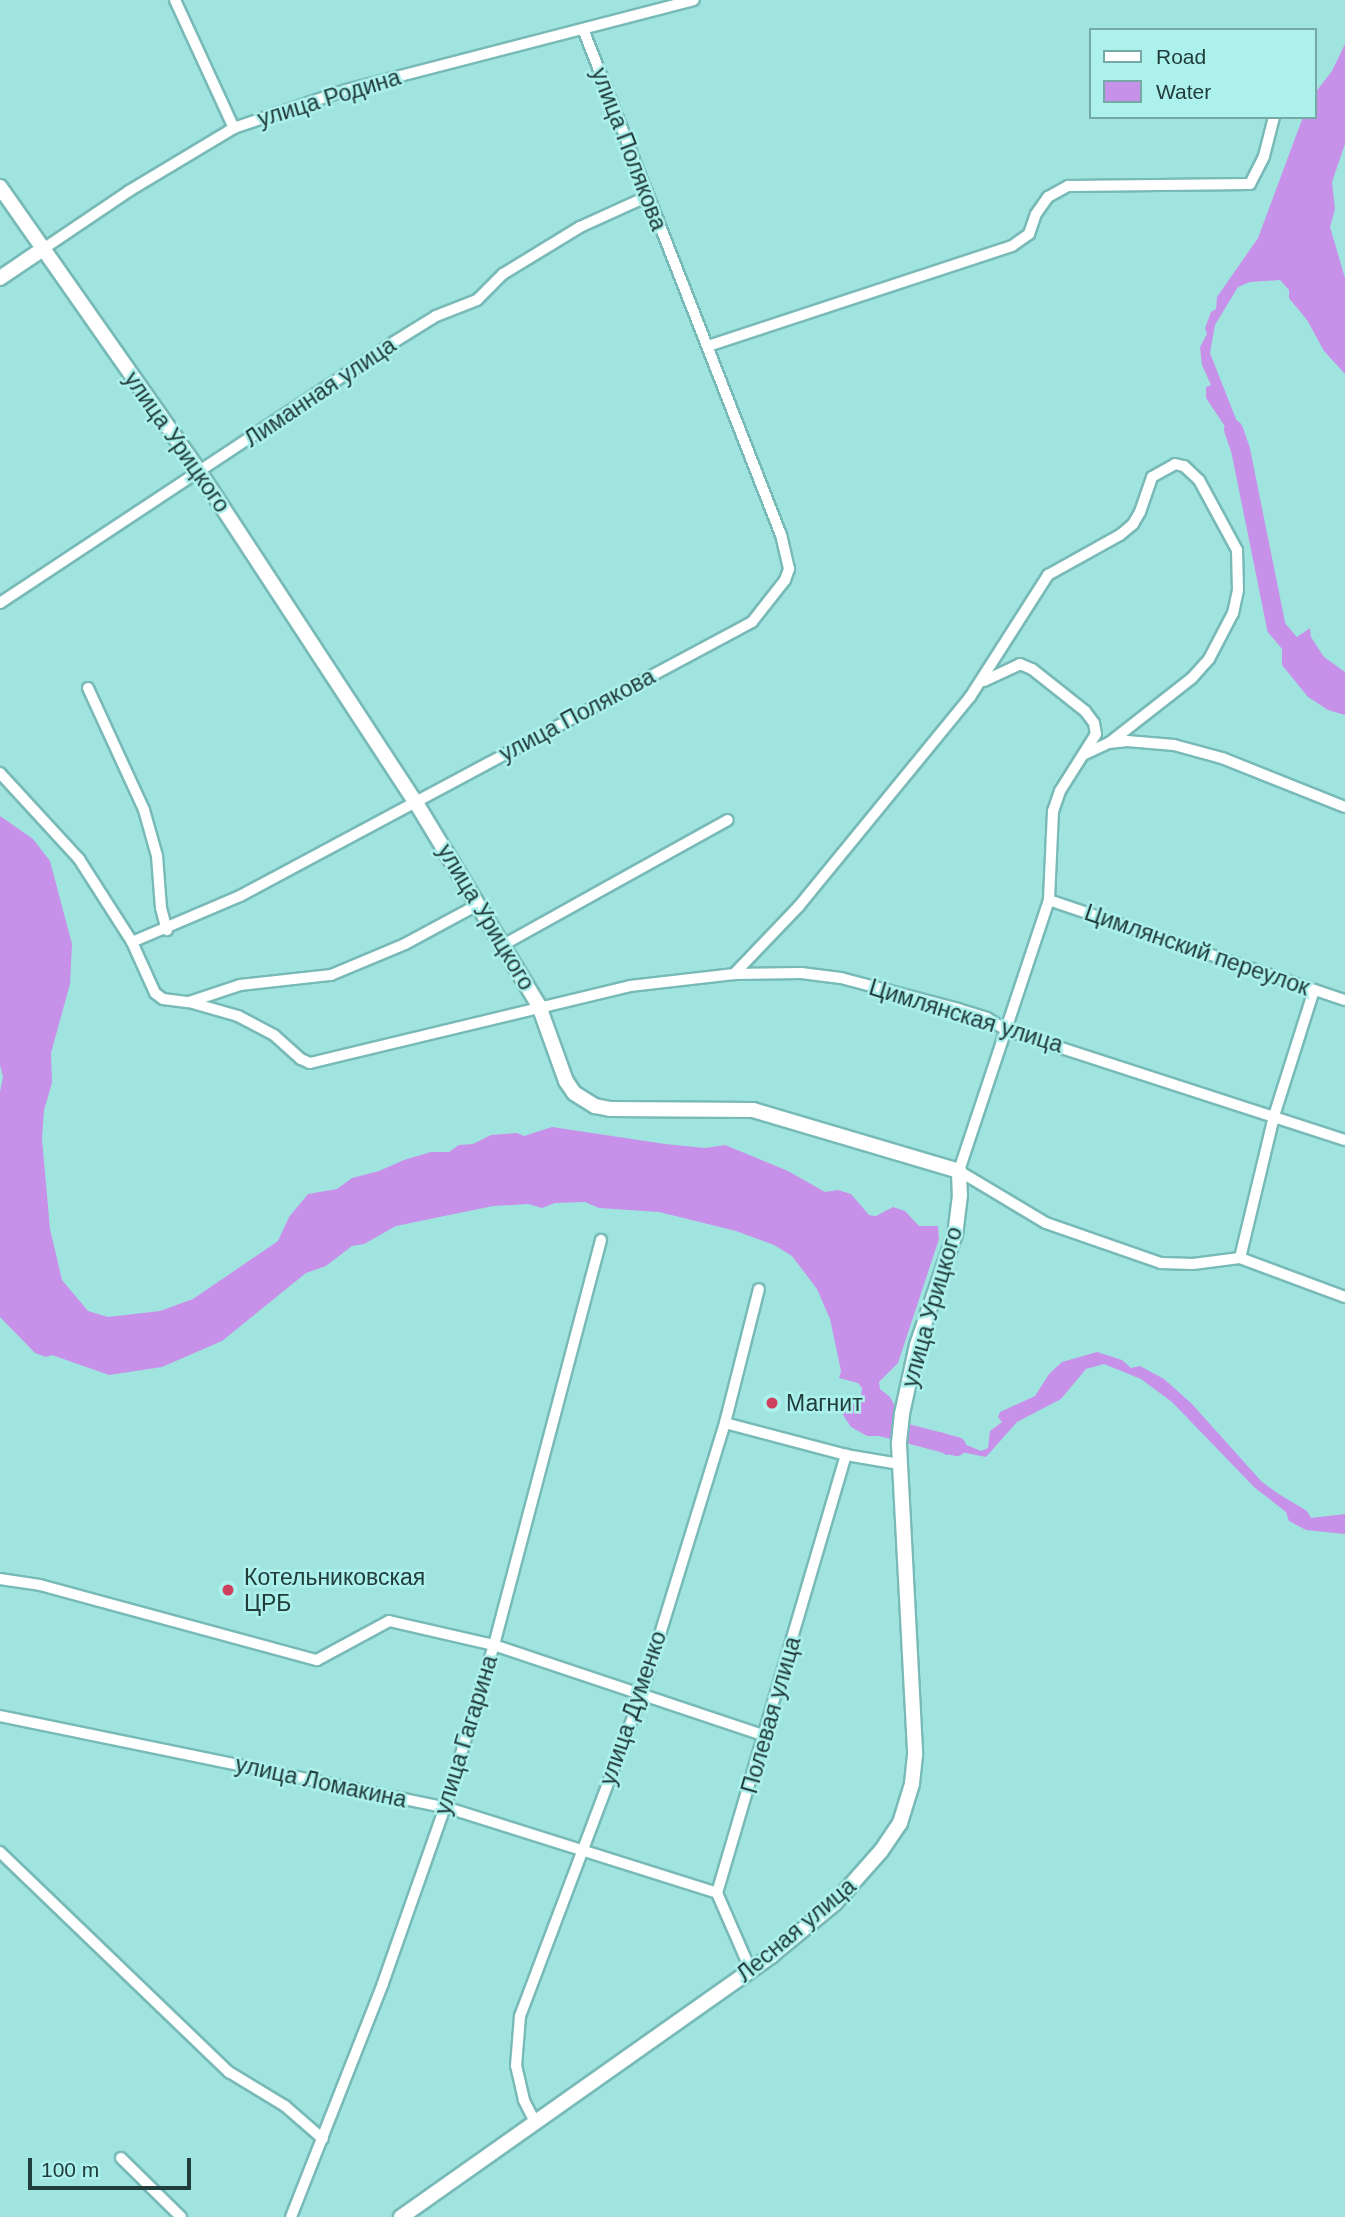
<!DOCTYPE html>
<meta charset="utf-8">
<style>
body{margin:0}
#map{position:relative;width:1345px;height:2217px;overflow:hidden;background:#a0e4e0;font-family:Arial,sans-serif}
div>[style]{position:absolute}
.water>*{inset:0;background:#c891e9}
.river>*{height:19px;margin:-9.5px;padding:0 9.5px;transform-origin:9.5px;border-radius:9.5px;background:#c891e9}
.roads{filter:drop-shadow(2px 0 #78bab7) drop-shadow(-2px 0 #78bab7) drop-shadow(0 2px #78bab7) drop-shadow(0 -2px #78bab7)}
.street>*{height:10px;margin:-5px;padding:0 5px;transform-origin:5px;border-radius:5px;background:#fff}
.secondary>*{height:14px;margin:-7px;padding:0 7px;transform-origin:7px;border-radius:7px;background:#fff}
.dots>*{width:19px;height:19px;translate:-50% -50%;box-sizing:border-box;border:4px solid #adf1ed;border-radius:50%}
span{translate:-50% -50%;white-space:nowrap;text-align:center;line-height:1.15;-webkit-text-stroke:5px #adf1ed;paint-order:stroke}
.street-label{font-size:23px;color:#203c3b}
.poi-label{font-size:23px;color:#203c3b}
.left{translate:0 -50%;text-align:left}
.legend{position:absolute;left:1089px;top:28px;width:228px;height:91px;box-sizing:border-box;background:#adf1ed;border:2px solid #75a9a6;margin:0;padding:9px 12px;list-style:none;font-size:21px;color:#203c3b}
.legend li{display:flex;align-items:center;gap:14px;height:35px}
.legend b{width:35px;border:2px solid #75a9a6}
.scale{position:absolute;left:28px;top:2158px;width:163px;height:32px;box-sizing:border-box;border:4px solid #203c3b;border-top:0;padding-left:9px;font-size:21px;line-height:24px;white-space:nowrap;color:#203c3b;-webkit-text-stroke:5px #adf1ed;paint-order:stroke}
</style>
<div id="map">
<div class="water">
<div style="clip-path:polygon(1345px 44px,1345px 144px,1332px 182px,1335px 209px,1330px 227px,1345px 278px,1345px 374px,1324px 351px,1307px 320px,1289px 298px,1289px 290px,1280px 280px,1250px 282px,1238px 287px,1215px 325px,1210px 353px,1249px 452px,1238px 453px,1232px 437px,1206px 398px,1206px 387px,1211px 385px,1202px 365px,1200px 347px,1207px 334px,1205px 328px,1211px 312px,1216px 309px,1217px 297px,1258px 238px,1303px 117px,1315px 117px,1315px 93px,1332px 71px)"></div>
<div style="clip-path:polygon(1310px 628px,1311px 637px,1324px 657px,1345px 672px,1345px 715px,1328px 710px,1308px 697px,1282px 665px,1282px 651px,1287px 644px)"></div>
<div style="clip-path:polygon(0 816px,33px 839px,50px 861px,72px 944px,70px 984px,51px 1053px,52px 1083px,44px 1110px,42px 1139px,50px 1229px,62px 1280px,88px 1311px,108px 1317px,160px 1311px,193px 1299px,278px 1241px,289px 1217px,308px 1194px,337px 1189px,352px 1178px,379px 1171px,404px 1160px,431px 1152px,449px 1152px,459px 1145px,473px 1144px,491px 1135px,517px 1133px,524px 1136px,552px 1127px,665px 1144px,705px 1148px,725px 1145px,788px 1171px,825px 1192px,838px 1190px,851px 1194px,869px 1215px,876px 1216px,893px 1207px,905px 1211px,919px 1226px,938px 1226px,939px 1239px,898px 1363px,879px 1382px,880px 1389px,890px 1397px,896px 1408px,890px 1428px,879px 1436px,867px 1436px,851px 1427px,843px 1415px,845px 1410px,861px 1399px,862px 1388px,858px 1383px,839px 1378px,841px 1371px,830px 1319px,817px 1289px,792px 1256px,774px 1245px,736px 1231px,659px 1212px,599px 1208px,585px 1202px,555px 1203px,542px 1208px,528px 1204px,493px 1206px,396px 1226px,364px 1244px,352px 1246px,326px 1266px,306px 1273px,222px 1341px,162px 1367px,109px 1375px,52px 1355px,46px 1357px,35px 1353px,0 1317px,0 1092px,3px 1077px,0 1065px)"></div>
<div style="clip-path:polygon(1097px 1352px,1122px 1360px,1131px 1368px,1140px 1366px,1164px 1379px,1191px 1403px,1262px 1482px,1277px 1493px,1307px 1511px,1311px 1518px,1345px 1514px,1345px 1534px,1306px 1530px,1289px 1521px,1286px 1512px,1254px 1487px,1172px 1402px,1141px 1379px,1104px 1364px,1086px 1369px,1061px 1399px,1017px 1422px,986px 1457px,961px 1452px,946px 1455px,931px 1446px,931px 1438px,937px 1432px,945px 1433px,945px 1440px,957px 1441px,981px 1451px,988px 1448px,990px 1431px,1002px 1422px,998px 1417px,1000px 1412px,1035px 1396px,1049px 1374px,1062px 1362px)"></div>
</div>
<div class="river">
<div style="left:1233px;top:429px;width:21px;rotate:71deg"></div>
<div style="left:1240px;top:449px;width:182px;rotate:78.6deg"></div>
<div style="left:1276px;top:627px;width:77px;rotate:50.3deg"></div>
<div style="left:1325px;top:686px;width:21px;rotate:17deg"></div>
<div style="left:873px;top:1416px;width:9px;rotate:72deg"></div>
<div style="left:876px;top:1425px;width:83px;rotate:14.7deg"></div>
</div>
<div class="roads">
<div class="street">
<div style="left:175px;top:0;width:141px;rotate:65.3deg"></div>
<div style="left:43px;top:249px;width:104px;rotate:-34deg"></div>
<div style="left:129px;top:191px;width:122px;rotate:-31deg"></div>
<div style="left:234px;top:128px;width:118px;rotate:-18.7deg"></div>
<div style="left:346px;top:90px;width:359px;rotate:-14.5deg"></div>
<div style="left:708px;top:346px;width:320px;rotate:-18.2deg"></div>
<div style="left:1012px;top:246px;width:21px;rotate:-35deg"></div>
<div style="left:1029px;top:234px;width:21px;rotate:-71deg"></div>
<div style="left:1036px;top:214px;width:21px;rotate:-55deg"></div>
<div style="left:1048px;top:197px;width:23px;rotate:-29deg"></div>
<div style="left:1068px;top:186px;width:182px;rotate:-0.6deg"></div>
<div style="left:1250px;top:184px;width:31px;rotate:-63deg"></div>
<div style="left:1264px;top:156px;width:40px;rotate:-75.6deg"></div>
<div style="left:0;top:603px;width:473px;rotate:-33.5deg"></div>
<div style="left:394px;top:342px;width:49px;rotate:-31.8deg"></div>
<div style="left:436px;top:316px;width:44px;rotate:-21.3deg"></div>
<div style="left:477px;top:300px;width:37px;rotate:-45deg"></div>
<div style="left:503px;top:274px;width:90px;rotate:-31.4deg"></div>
<div style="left:580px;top:227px;width:72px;rotate:-24.4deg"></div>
<div style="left:984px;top:681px;width:40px;rotate:-25deg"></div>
<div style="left:1020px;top:664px;width:13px;rotate:23deg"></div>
<div style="left:1032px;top:669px;width:68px;rotate:38.4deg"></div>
<div style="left:1085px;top:711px;width:15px;rotate:53deg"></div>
<div style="left:1094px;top:723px;width:11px;rotate:80deg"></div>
<div style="left:1096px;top:734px;width:67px;rotate:122.3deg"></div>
<div style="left:1060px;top:791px;width:21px;rotate:109deg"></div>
<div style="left:1053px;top:811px;width:89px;rotate:92.6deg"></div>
<div style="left:1049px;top:900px;width:286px;rotate:108.4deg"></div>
<div style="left:959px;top:1171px;width:101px;rotate:30.9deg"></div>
<div style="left:1046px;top:1223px;width:122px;rotate:19.2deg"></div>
<div style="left:1161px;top:1263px;width:32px;rotate:2deg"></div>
<div style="left:1193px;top:1264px;width:47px;rotate:-7.3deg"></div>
<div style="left:1240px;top:1258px;width:112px;rotate:20.4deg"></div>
<div style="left:88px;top:688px;width:134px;rotate:65.3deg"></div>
<div style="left:144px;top:810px;width:48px;rotate:74.2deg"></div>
<div style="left:157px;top:856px;width:52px;rotate:85.6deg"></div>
<div style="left:161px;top:908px;width:23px;rotate:75deg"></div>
<div style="left:1085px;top:754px;width:26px;rotate:-25deg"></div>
<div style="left:1109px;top:743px;width:18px;rotate:-6deg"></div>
<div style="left:1127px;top:741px;width:47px;rotate:4.9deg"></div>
<div style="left:1174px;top:745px;width:50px;rotate:15.2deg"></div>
<div style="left:1222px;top:758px;width:132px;rotate:21.7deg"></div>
<div style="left:0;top:773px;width:117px;rotate:47.4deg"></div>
<div style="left:79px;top:859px;width:98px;rotate:57.4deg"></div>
<div style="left:132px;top:942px;width:56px;rotate:65.7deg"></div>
<div style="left:155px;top:993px;width:10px;rotate:37deg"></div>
<div style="left:163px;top:999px;width:26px;rotate:7deg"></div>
<div style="left:189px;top:1002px;width:51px;rotate:15.9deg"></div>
<div style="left:238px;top:1016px;width:41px;rotate:27.8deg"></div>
<div style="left:274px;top:1035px;width:36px;rotate:42deg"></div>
<div style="left:301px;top:1059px;width:10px;rotate:24deg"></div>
<div style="left:310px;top:1063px;width:329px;rotate:-13.5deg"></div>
<div style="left:630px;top:986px;width:105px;rotate:-6.6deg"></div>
<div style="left:734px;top:974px;width:67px;rotate:-0.9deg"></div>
<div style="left:801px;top:973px;width:40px;rotate:7.1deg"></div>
<div style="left:841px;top:978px;width:121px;rotate:14.8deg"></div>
<div style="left:958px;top:1009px;width:30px;rotate:17deg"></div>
<div style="left:987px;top:1018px;width:22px;rotate:32deg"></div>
<div style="left:1006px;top:1030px;width:356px;rotate:18deg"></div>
<div style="left:1049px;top:900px;width:312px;rotate:18.7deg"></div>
<div style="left:132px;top:942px;width:117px;rotate:-23.1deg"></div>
<div style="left:240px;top:896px;width:581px;rotate:-28.15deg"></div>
<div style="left:752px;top:622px;width:53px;rotate:-51.8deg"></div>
<div style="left:785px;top:580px;width:12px;rotate:-70deg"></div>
<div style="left:789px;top:569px;width:35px;rotate:-103deg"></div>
<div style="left:781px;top:535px;width:543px;rotate:-111.37deg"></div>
<div style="left:503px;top:945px;width:257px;rotate:-29.1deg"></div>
<div style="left:734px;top:974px;width:94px;rotate:-46.3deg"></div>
<div style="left:799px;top:906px;width:270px;rotate:-50.7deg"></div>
<div style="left:970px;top:697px;width:145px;rotate:-57.4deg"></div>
<div style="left:1048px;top:575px;width:82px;rotate:-29.1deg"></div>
<div style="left:1120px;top:535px;width:17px;rotate:-40deg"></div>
<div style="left:1133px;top:524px;width:14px;rotate:-60deg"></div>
<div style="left:1140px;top:512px;width:37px;rotate:-71deg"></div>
<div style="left:1152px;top:477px;width:26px;rotate:-29deg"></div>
<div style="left:1175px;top:464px;width:9px;rotate:13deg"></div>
<div style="left:1184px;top:466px;width:21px;rotate:43deg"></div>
<div style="left:1199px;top:480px;width:80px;rotate:61.5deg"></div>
<div style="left:1237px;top:550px;width:40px;rotate:88.6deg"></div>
<div style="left:1238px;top:590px;width:24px;rotate:102deg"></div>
<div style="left:1233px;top:613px;width:52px;rotate:117.6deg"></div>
<div style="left:1209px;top:659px;width:25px;rotate:132deg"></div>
<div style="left:1192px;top:678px;width:105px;rotate:141.9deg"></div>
<div style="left:189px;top:1002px;width:54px;rotate:-18.4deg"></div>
<div style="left:240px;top:985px;width:92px;rotate:-6.3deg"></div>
<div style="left:331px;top:975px;width:80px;rotate:-22.7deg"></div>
<div style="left:405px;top:944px;width:84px;rotate:-28.4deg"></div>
<div style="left:1240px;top:1258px;width:146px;rotate:-76.5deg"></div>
<div style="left:1274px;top:1116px;width:132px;rotate:-72.4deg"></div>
<div style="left:725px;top:1423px;width:125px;rotate:14.8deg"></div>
<div style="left:846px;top:1455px;width:54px;rotate:9.6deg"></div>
<div style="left:0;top:1579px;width:40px;rotate:8.5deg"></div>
<div style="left:40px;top:1585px;width:287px;rotate:15.2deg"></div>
<div style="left:317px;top:1660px;width:82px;rotate:-28.4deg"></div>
<div style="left:389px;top:1621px;width:108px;rotate:12.9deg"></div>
<div style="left:494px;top:1645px;width:287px;rotate:18.5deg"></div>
<div style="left:0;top:1716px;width:454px;rotate:11.6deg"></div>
<div style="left:445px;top:1807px;width:285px;rotate:17.5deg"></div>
<div style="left:0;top:1852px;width:318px;rotate:43.9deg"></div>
<div style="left:229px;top:2072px;width:66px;rotate:31.3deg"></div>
<div style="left:285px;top:2106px;width:50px;rotate:41deg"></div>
<div style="left:751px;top:1971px;width:85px;rotate:-113.6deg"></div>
<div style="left:717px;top:1893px;width:457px;rotate:-73.6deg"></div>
<div style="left:535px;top:2122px;width:25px;rotate:-117deg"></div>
<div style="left:524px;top:2100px;width:35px;rotate:-103deg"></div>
<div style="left:516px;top:2066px;width:50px;rotate:-85.4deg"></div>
<div style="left:520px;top:2016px;width:342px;rotate:-69.3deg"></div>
<div style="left:641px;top:1696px;width:286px;rotate:-72.9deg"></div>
<div style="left:725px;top:1423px;width:138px;rotate:-75.8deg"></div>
<div style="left:121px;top:2158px;width:84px;rotate:44.5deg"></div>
<div style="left:291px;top:2217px;width:251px;rotate:-68.5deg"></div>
<div style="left:383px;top:1983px;width:187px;rotate:-70.6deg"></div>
<div style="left:445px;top:1807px;width:169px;rotate:-73.2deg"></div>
<div style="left:494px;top:1645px;width:419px;rotate:-75.2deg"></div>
</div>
<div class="secondary">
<div style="left:0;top:187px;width:349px;rotate:55deg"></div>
<div style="left:200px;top:473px;width:392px;rotate:56.8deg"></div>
<div style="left:415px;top:801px;width:240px;rotate:58.8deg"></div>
<div style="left:539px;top:1006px;width:80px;rotate:70.2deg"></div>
<div style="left:566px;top:1081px;width:14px;rotate:56deg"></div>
<div style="left:574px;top:1093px;width:25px;rotate:32deg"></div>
<div style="left:595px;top:1106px;width:15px;rotate:11deg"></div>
<div style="left:610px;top:1109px;width:143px;rotate:0.4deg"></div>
<div style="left:753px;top:1110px;width:215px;rotate:16.5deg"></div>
<div style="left:959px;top:1171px;width:24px;rotate:88deg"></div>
<div style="left:960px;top:1195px;width:39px;rotate:97deg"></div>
<div style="left:955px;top:1234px;width:117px;rotate:108.9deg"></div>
<div style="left:917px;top:1345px;width:71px;rotate:102.3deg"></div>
<div style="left:902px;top:1414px;width:31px;rotate:96deg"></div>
<div style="left:899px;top:1445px;width:310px;rotate:87deg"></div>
<div style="left:915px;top:1755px;width:29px;rotate:96deg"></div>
<div style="left:912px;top:1784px;width:41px;rotate:107.1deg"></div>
<div style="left:900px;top:1823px;width:34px;rotate:124deg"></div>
<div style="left:881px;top:1851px;width:69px;rotate:131.5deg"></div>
<div style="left:835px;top:1903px;width:83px;rotate:140.4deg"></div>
<div style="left:771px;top:1956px;width:453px;rotate:144.8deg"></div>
<div style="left:0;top:278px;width:52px;rotate:-34deg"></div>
</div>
</div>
<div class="dots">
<div style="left:772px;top:1403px;background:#cf405f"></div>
<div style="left:228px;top:1590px;background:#cf405f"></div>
</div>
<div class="street-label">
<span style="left:329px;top:98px;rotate:-17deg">улица Родина</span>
<span style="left:629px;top:149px;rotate:69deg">улица Полякова</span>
<span style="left:320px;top:392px;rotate:-34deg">Лиманная улица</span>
<span style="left:177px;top:442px;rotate:55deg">улица Урицкого</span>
<span style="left:577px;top:715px;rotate:-28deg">улица Полякова</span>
<span style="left:486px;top:917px;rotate:59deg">улица Урицкого</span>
<span style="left:1197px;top:950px;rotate:19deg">Цимлянский переулок</span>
<span style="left:966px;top:1016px;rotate:17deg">Цимлянская улица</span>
<span style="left:932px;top:1307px;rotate:-74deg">улица Урицкого</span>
<span style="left:633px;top:1708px;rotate:-71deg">улица Думенко</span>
<span style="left:771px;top:1715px;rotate:-74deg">Полевая улица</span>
<span style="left:466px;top:1735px;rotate:-73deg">улица Гагарина</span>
<span style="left:321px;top:1782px;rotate:12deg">улица Ломакина</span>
<span style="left:796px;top:1930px;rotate:-40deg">Лесная улица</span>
</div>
<div class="poi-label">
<span class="left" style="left:786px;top:1403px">Магнит</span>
<span class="left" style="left:244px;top:1590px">Котельниковская<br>ЦРБ</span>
</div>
<ul class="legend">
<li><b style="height:9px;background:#fff"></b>Road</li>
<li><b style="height:19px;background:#c891e9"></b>Water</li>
</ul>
<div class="scale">100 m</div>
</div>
